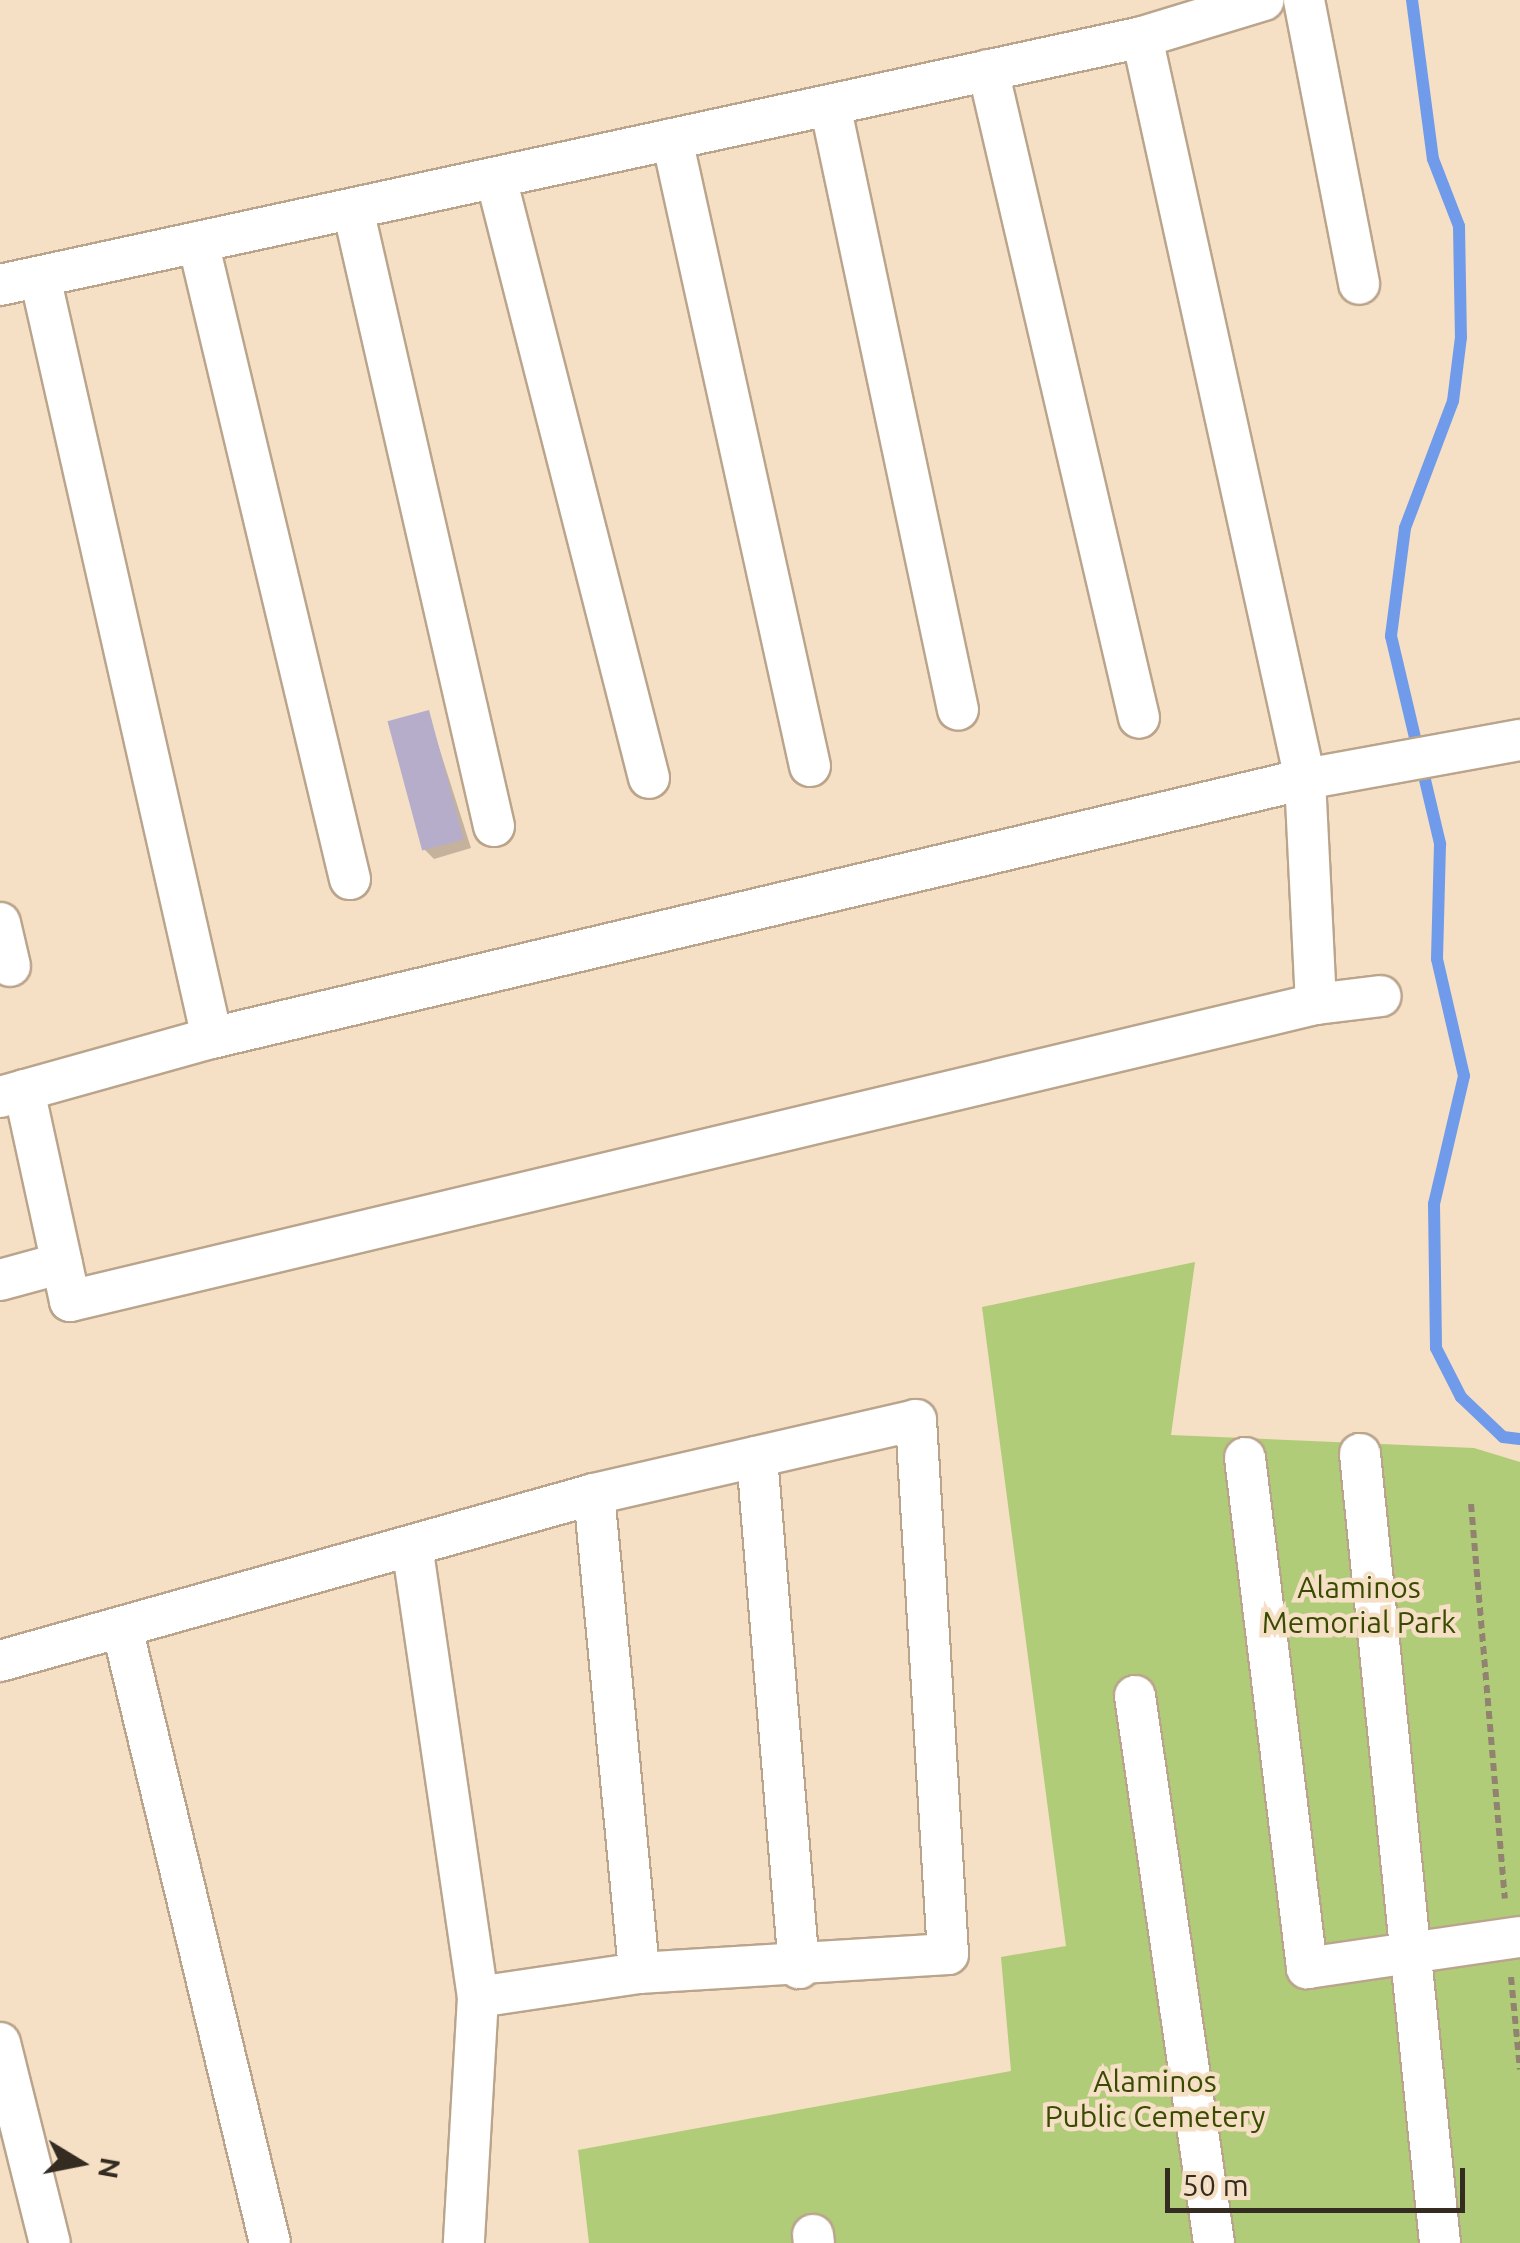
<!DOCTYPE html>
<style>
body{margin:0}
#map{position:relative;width:1520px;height:2243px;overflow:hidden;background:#f5dfc5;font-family:Ubuntu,sans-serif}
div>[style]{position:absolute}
.green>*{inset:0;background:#b0cc78}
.shadow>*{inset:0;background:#0003}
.stream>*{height:12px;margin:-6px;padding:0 6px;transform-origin:6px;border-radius:6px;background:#6f9bea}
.building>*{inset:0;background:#b5adca;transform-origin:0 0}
.path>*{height:6px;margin-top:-3px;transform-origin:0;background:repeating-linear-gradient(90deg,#928371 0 8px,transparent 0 13px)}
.roads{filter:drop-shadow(2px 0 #baa58c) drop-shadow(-2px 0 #baa58c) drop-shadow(0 2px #baa58c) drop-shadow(0 -2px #baa58c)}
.minor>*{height:40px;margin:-20px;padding:0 20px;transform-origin:20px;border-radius:20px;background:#fff}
span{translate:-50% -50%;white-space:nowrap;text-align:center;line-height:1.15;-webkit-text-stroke:9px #f5dfc5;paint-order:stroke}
.park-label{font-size:30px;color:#394b01}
.north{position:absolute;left:30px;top:2113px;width:100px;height:100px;-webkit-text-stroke:8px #f5dfc5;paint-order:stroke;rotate:100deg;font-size:28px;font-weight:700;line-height:40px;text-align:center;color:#342b21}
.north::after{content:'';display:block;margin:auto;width:35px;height:45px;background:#342b21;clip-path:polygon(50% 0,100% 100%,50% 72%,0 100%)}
.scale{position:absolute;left:1165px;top:2168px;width:300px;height:45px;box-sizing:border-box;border:5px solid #342b21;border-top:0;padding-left:12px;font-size:30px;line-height:35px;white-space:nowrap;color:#342b21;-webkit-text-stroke:8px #f5dfc5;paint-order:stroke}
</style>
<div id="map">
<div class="green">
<div style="clip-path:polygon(1195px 1262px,1171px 1435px,1474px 1448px,1520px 1462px,1520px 2243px,589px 2243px,578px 2150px,1011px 2071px,1001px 1957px,1066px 1946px,982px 1307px)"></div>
</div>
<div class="shadow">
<div style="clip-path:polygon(428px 713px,471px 848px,434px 859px,424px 849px)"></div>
</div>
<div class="stream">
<div style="left:1412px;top:0;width:160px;rotate:82.5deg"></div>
<div style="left:1433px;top:159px;width:72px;rotate:68.8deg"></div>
<div style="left:1459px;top:226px;width:111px;rotate:89deg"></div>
<div style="left:1461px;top:337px;width:64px;rotate:97.1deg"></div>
<div style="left:1453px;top:401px;width:136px;rotate:110.7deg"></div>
<div style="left:1405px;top:528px;width:109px;rotate:97.4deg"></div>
<div style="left:1391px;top:636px;width:214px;rotate:76.7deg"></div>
<div style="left:1440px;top:844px;width:115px;rotate:91.5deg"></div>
<div style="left:1437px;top:959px;width:120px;rotate:77deg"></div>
<div style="left:1464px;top:1076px;width:131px;rotate:103.2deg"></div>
<div style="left:1434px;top:1204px;width:144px;rotate:89.2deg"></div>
<div style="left:1436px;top:1348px;width:55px;rotate:63deg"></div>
<div style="left:1461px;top:1397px;width:58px;rotate:43.6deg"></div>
<div style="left:1503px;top:1437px;width:17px;rotate:7deg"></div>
</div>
<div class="building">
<div style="left:429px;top:710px;width:134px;height:43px;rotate:75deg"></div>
</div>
<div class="path">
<div style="left:1471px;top:1504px;width:396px;rotate:85.1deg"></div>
<div style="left:1511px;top:1977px;width:93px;rotate:84.5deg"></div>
</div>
<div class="roads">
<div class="minor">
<div style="left:1304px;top:0;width:289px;rotate:79deg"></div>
<div style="left:1142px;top:37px;width:760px;rotate:77.61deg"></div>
<div style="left:1305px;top:779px;width:225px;rotate:87.2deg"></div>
<div style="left:988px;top:70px;width:665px;rotate:76.88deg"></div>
<div style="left:830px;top:105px;width:618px;rotate:78.05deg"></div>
<div style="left:672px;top:139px;width:642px;rotate:77.59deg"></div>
<div style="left:496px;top:178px;width:619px;rotate:75.69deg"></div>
<div style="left:353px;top:209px;width:633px;rotate:77.13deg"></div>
<div style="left:198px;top:242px;width:655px;rotate:76.58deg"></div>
<div style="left:40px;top:277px;width:780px;rotate:77.26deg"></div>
<div style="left:0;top:285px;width:1169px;rotate:-12.25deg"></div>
<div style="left:1142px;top:37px;width:127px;rotate:-16.9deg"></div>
<div style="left:0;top:923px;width:44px;rotate:76.9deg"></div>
<div style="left:24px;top:1090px;width:216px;rotate:77.7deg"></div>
<div style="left:70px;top:1301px;width:1281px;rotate:-13.41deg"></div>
<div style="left:1316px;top:1004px;width:65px;rotate:-7deg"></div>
<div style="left:0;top:1097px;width:220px;rotate:-15.6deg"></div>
<div style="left:212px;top:1038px;width:1123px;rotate:-13.33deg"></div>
<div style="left:1305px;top:779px;width:219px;rotate:-10.3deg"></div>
<div style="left:0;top:1280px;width:64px;rotate:-15.3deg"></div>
<div style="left:1360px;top:1454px;width:793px;rotate:84.21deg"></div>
<div style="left:757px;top:1457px;width:513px;rotate:85.3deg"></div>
<div style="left:1245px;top:1458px;width:514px;rotate:83.07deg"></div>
<div style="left:1307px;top:1968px;width:215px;rotate:-8.3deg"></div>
<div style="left:594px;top:1494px;width:481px;rotate:84.6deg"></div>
<div style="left:413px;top:1552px;width:450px;rotate:81.7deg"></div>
<div style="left:478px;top:1997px;width:246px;rotate:93.3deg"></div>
<div style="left:123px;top:1632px;width:628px;rotate:76.47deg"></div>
<div style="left:0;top:1661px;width:617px;rotate:-15.7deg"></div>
<div style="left:594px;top:1494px;width:330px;rotate:-12.9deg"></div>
<div style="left:916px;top:1420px;width:535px;rotate:86.57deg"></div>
<div style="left:948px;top:1954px;width:310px;rotate:176.5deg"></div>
<div style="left:639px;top:1973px;width:163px;rotate:171.5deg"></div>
<div style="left:1135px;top:1696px;width:553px;rotate:81.78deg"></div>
<div style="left:0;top:2043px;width:206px;rotate:76deg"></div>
<div style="left:813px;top:2235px;width:8px;rotate:83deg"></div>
</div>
</div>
<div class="park-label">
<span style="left:1359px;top:1604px">Alaminos<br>Memorial Park</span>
<span style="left:1155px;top:2098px">Alaminos<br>Public Cemetery</span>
</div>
<div class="north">N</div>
<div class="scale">50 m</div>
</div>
